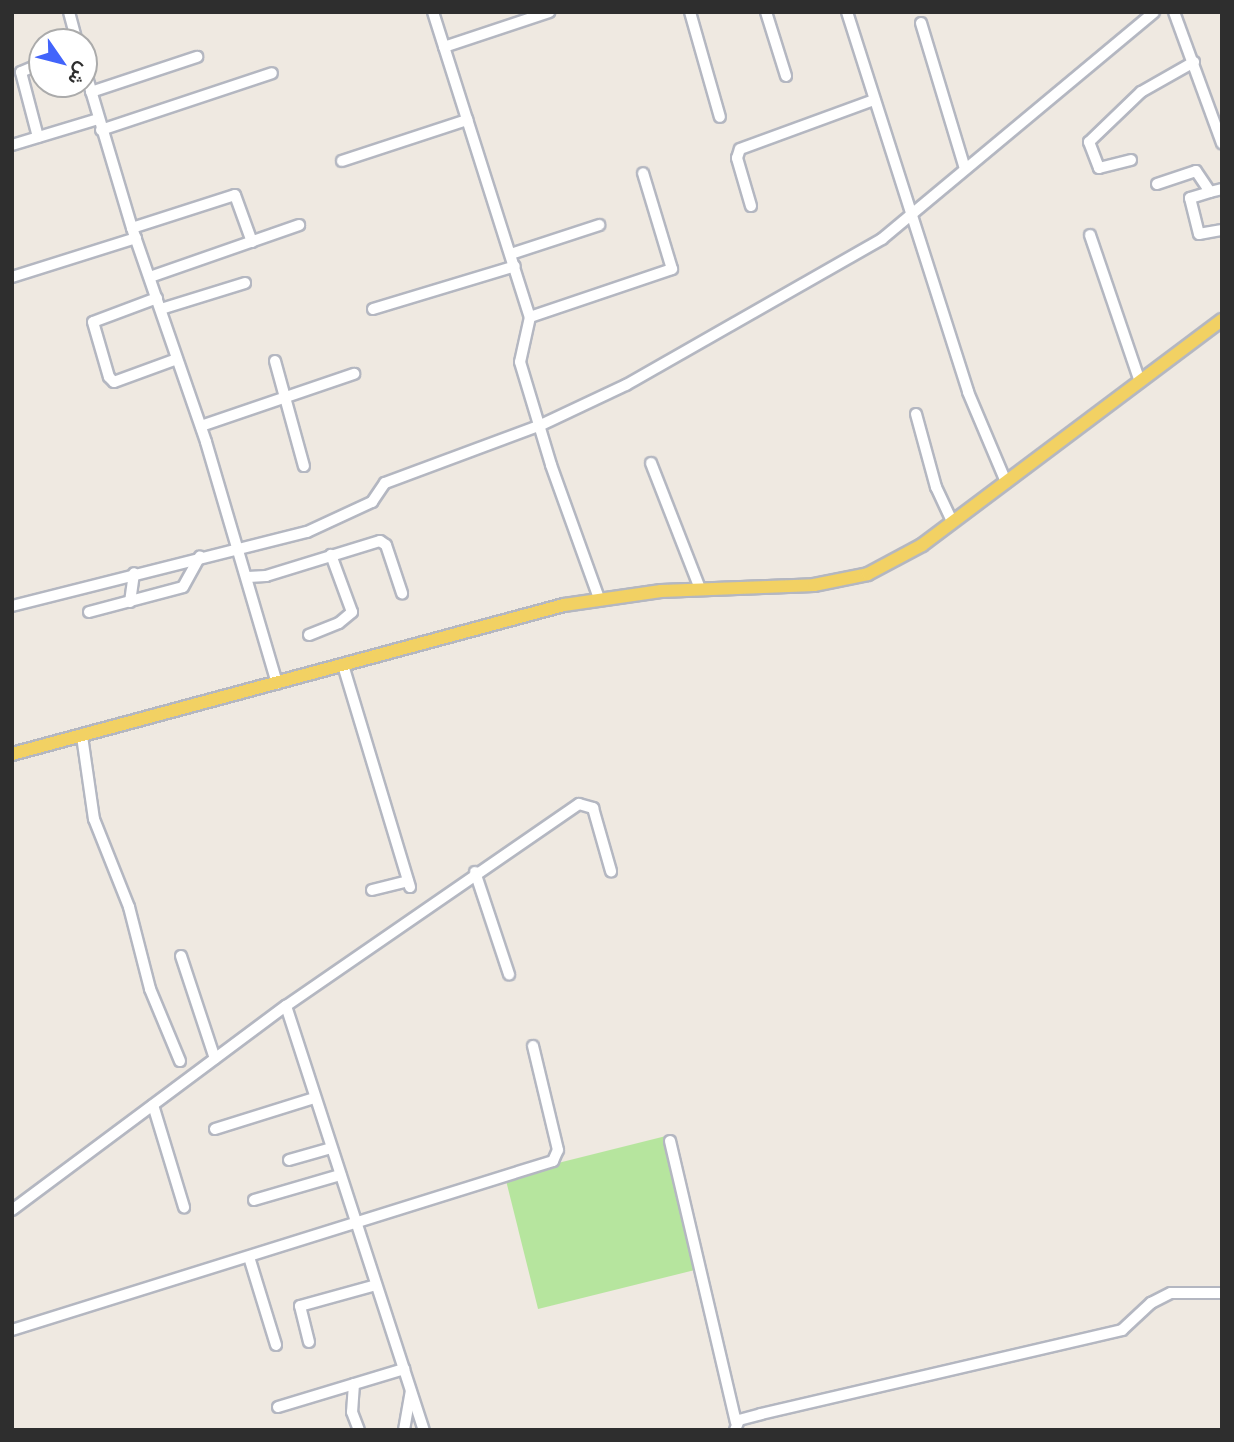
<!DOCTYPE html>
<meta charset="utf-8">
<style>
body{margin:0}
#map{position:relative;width:1234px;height:1442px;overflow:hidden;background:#efe9e1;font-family:Figtree,Vazirmatn,sans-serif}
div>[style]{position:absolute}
.green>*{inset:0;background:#b6e59e;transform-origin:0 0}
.roads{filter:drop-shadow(2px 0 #b4b7c1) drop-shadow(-2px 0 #b4b7c1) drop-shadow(0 2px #b4b7c1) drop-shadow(0 -2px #b4b7c1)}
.minor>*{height:10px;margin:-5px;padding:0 5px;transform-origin:5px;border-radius:5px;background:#fff}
.major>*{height:12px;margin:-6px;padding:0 6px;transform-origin:6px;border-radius:6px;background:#f2d163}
span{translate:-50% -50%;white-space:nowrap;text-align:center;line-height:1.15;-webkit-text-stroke:6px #fff;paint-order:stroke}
.frame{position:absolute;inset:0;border:14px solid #2e2e2e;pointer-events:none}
.north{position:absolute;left:28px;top:28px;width:70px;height:70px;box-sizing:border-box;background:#fff;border:2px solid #ababab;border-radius:50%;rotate:125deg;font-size:19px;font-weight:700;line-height:28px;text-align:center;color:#2e2e2e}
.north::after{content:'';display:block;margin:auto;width:24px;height:32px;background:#4264fb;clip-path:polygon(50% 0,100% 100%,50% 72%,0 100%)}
</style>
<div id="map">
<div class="green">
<div style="left:666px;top:1136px;width:137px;height:166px;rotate:76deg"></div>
</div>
<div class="roads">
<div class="minor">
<div style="left:69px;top:12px;width:31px;rotate:75deg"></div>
<div style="left:433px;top:12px;width:320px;rotate:72.4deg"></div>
<div style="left:530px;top:317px;width:46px;rotate:102.5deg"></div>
<div style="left:520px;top:362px;width:108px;rotate:73.2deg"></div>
<div style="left:551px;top:465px;width:141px;rotate:70.2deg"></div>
<div style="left:690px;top:12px;width:109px;rotate:74.1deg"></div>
<div style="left:766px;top:12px;width:67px;rotate:72.6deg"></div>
<div style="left:847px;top:12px;width:399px;rotate:72.3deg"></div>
<div style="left:968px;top:392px;width:98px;rotate:67.1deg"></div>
<div style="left:1174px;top:12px;width:140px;rotate:69.9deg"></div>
<div style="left:921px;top:23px;width:152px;rotate:73.2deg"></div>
<div style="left:444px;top:47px;width:111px;rotate:-18.4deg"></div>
<div style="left:84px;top:67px;width:168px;rotate:73.4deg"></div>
<div style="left:132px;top:228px;width:226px;rotate:70.9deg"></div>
<div style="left:206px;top:442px;width:252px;rotate:73.6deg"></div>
<div style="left:91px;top:92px;width:112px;rotate:-18.3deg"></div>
<div style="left:101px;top:130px;width:180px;rotate:-18.4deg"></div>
<div style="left:38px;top:137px;width:67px;rotate:-104.7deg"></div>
<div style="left:21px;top:72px;width:23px;rotate:-23deg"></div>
<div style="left:12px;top:145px;width:90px;rotate:-16.8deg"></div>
<div style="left:1131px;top:160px;width:33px;rotate:166deg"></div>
<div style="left:1099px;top:168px;width:28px;rotate:-111deg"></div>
<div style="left:1089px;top:142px;width:72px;rotate:-43.9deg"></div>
<div style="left:1141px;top:92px;width:61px;rotate:-29.5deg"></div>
<div style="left:342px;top:161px;width:132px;rotate:-18.2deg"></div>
<div style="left:1157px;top:184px;width:41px;rotate:-18.4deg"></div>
<div style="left:1196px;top:171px;width:25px;rotate:56deg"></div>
<div style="left:1210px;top:192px;width:12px;rotate:-14deg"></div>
<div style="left:1210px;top:192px;width:21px;rotate:163deg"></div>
<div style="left:1190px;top:198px;width:37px;rotate:76deg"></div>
<div style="left:1199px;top:234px;width:22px;rotate:-10deg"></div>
<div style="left:751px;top:206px;width:50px;rotate:-106.3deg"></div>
<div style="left:737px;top:158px;width:9px;rotate:-72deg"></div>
<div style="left:740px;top:149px;width:143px;rotate:-20.1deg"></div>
<div style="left:132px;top:228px;width:108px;rotate:-17.8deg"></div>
<div style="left:235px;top:195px;width:50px;rotate:70.1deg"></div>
<div style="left:1090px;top:235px;width:155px;rotate:71.2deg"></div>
<div style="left:511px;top:254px;width:93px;rotate:-18.2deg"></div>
<div style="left:12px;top:277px;width:130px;rotate:-17.5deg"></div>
<div style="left:150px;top:277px;width:158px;rotate:-19.2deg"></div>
<div style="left:157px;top:298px;width:68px;rotate:159.4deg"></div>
<div style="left:93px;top:322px;width:57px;rotate:73.8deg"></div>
<div style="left:109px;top:377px;width:7px;rotate:45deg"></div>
<div style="left:114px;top:382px;width:67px;rotate:-20.1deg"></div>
<div style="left:161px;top:309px;width:88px;rotate:-17.2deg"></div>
<div style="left:373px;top:309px;width:148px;rotate:-16.8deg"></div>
<div style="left:530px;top:317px;width:150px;rotate:-18.7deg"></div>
<div style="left:672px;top:269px;width:100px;rotate:-106.8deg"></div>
<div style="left:275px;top:361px;width:109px;rotate:74.6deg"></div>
<div style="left:916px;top:414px;width:76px;rotate:74.7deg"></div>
<div style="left:936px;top:487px;width:38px;rotate:65deg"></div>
<div style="left:201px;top:426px;width:162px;rotate:-18.8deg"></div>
<div style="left:651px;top:463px;width:135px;rotate:68.7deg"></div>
<div style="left:248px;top:577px;width:18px;rotate:-3deg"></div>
<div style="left:266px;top:576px;width:119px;rotate:-17.1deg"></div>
<div style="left:380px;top:541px;width:7px;rotate:34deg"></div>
<div style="left:386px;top:545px;width:51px;rotate:71.6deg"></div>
<div style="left:130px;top:602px;width:29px;rotate:-82deg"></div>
<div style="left:12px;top:606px;width:304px;rotate:-14.1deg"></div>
<div style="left:307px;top:532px;width:72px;rotate:-24.8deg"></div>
<div style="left:372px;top:502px;width:23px;rotate:-56deg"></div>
<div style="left:385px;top:483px;width:166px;rotate:-20.4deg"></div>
<div style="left:541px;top:425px;width:94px;rotate:-25.2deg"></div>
<div style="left:626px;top:385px;width:295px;rotate:-29.7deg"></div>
<div style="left:882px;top:239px;width:354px;rotate:-39.8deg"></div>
<div style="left:89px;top:612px;width:97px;rotate:-14.9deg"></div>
<div style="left:183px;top:587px;width:35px;rotate:-61deg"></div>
<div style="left:309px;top:635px;width:32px;rotate:-22deg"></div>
<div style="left:339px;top:623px;width:17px;rotate:-40deg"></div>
<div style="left:352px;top:612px;width:61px;rotate:-110.2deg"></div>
<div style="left:343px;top:665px;width:232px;rotate:73.2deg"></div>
<div style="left:82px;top:736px;width:84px;rotate:81.8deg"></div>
<div style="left:94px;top:819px;width:95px;rotate:68.3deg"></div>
<div style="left:129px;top:907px;width:85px;rotate:75.6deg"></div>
<div style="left:150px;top:989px;width:78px;rotate:67.4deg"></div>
<div style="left:475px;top:872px;width:108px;rotate:71.6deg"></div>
<div style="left:372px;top:890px;width:37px;rotate:-14deg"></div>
<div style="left:181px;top:956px;width:108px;rotate:71.7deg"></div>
<div style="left:286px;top:1006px;width:446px;rotate:72deg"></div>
<div style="left:153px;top:1105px;width:107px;rotate:73.1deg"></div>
<div style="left:215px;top:1129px;width:104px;rotate:-17.4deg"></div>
<div style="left:670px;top:1141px;width:289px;rotate:76.8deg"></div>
<div style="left:289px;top:1160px;width:44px;rotate:-15.9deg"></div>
<div style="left:254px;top:1200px;width:90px;rotate:-16.2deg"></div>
<div style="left:12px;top:1210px;width:342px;rotate:-36.7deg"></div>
<div style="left:286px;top:1006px;width:356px;rotate:-34.6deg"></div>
<div style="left:579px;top:804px;width:15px;rotate:16deg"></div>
<div style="left:593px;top:808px;width:66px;rotate:74.1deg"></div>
<div style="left:249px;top:1257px;width:92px;rotate:72.9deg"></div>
<div style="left:12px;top:1330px;width:567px;rotate:-17.35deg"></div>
<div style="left:553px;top:1161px;width:12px;rotate:-66deg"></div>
<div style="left:558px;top:1150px;width:107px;rotate:-103.5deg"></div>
<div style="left:309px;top:1342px;width:37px;rotate:-104deg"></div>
<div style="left:300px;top:1306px;width:79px;rotate:-15.4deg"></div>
<div style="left:354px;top:1384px;width:28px;rotate:94deg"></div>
<div style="left:352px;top:1412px;width:19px;rotate:69deg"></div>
<div style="left:278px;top:1407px;width:132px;rotate:-16.8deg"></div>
<div style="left:404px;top:1430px;width:39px;rotate:-80deg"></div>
<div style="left:735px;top:1430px;width:11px;rotate:-68deg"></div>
<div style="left:739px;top:1420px;width:23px;rotate:-15deg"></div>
<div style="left:761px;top:1414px;width:371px;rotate:-13.1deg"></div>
<div style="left:1122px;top:1330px;width:40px;rotate:-43deg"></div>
<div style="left:1151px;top:1303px;width:22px;rotate:-27deg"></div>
<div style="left:1171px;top:1293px;width:51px"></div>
</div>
<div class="major">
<div style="left:12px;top:754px;width:572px;rotate:-15.11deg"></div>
<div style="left:564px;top:605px;width:98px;rotate:-8.2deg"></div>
<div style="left:661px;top:591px;width:153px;rotate:-2.2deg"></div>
<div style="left:814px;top:585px;width:55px;rotate:-11.5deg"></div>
<div style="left:868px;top:574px;width:61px;rotate:-28.2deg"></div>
<div style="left:922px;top:545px;width:375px;rotate:-36.9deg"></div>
</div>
</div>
<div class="frame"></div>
<div class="north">ش</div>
</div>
